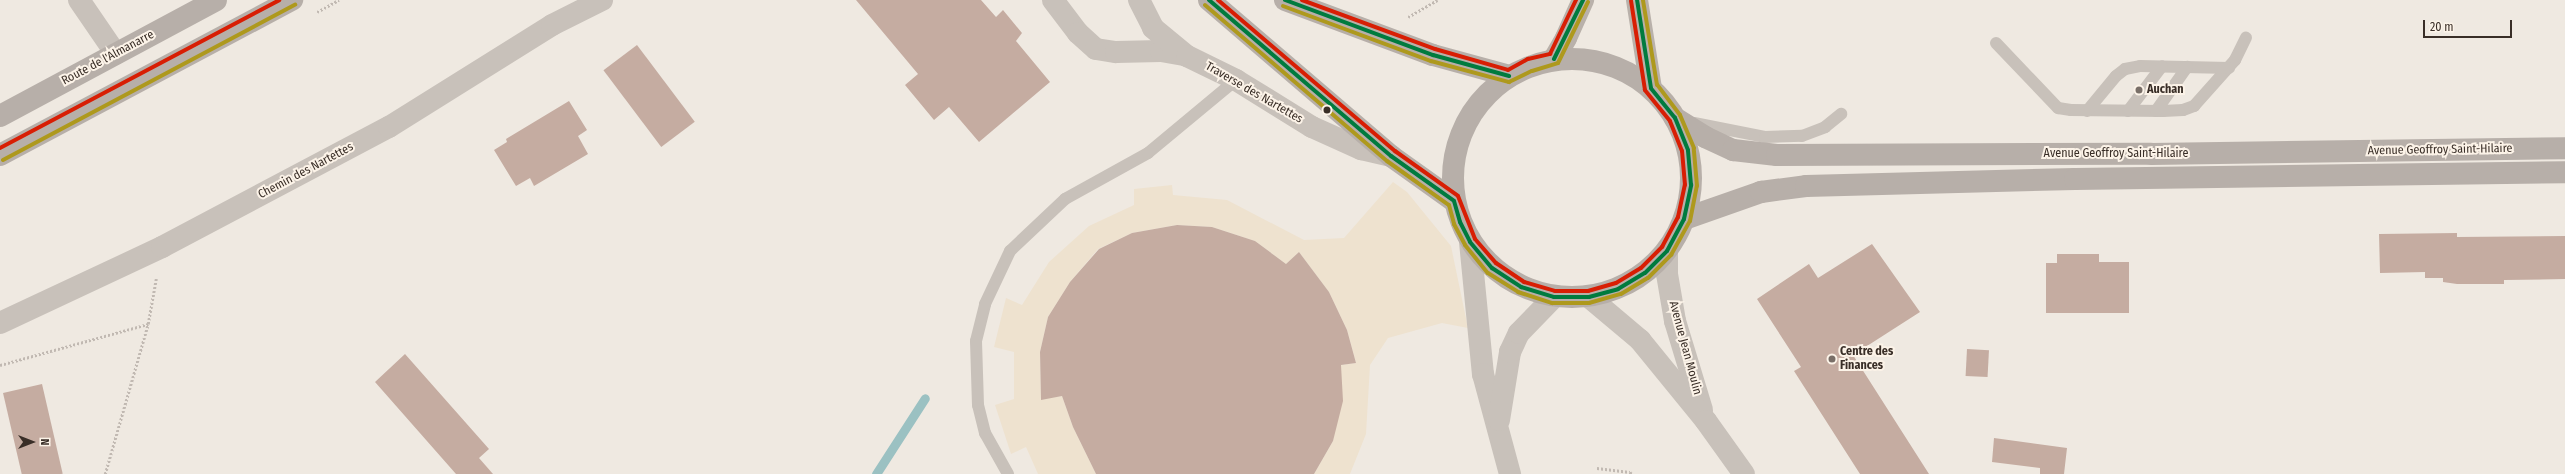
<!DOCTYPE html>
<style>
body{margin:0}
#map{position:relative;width:2565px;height:474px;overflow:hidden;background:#efe9e1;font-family:"Fira Sans Condensed",sans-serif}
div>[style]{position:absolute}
.plaza>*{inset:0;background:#eee2cf}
.stream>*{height:9px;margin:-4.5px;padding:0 4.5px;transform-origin:4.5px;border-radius:4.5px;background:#9bc1c2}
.building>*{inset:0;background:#c5aca1;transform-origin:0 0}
.path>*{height:2.5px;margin-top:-1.25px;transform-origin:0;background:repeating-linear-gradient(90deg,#c1b9b2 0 2px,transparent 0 4px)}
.lane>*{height:12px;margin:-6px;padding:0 6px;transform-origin:6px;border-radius:6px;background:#c8c1ba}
.street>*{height:22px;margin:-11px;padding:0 11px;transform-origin:11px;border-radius:11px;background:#c8c1ba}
.secondary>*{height:22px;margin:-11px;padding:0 11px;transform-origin:11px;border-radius:11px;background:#b9b1aa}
.primary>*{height:22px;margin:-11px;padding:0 11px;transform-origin:11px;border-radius:11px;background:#b7afa9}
.primary>.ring{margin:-11px;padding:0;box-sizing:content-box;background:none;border:22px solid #b7afa9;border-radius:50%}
.bus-1>*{height:4px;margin:-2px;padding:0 2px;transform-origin:2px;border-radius:2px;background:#007b3e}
.bus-2>*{height:4px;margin:-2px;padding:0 2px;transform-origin:2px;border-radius:2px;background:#ae991d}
.bus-3>*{height:4px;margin:-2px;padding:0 2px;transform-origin:2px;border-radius:2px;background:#d81e04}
.dots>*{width:11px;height:11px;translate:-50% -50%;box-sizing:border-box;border:2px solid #fcf3e8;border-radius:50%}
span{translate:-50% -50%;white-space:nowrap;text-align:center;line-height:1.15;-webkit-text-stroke:4px #fcf3e8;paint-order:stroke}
.street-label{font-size:12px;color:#392e27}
.poi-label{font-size:12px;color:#392e27;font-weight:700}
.left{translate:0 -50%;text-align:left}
.north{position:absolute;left:12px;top:422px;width:40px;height:40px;-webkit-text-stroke:3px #fcf3e8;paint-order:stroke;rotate:90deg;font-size:11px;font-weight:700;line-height:16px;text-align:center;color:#392e27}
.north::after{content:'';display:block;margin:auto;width:14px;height:18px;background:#392e27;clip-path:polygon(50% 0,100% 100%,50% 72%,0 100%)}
.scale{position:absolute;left:2423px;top:20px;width:89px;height:18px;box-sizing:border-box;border:2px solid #392e27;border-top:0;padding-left:5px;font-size:12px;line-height:14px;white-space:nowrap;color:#392e27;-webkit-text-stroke:3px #fcf3e8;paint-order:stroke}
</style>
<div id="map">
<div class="plaza">
<div style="clip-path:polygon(1393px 182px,1407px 192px,1451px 246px,1468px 328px,1442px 323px,1388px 338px,1370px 365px,1366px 434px,1350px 474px,1314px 474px,1333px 441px,1341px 365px,1356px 363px,1347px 330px,1329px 292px,1299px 252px,1286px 264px,1255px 241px,1212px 227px,1177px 225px,1132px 233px,1098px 249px,1070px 282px,1048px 317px,1040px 352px,1041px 399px,1062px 396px,1073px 427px,1096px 474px,1038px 474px,1026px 447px,1011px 454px,995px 405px,1014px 399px,1014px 352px,994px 347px,1006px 298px,1022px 305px,1049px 262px,1089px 226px,1134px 205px,1134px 189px,1172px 185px,1173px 195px,1227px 200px,1304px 240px,1344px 238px)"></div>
</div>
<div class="stream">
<div style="left:876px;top:474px;width:90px;rotate:-57.2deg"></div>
</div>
<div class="building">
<div style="clip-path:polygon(856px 0,981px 0,996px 17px,1003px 10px,1022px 33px,1016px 41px,1050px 82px,979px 142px,949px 107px,934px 120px,905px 85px,918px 74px)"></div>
<div style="left:637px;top:45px;width:96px;height:42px;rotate:53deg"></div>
<div style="clip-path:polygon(569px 101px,587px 130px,578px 136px,588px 154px,534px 186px,530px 178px,516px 186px,494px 150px,507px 142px,506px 139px)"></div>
<div style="clip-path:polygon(1177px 225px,1212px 227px,1255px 241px,1286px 264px,1299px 252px,1329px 292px,1347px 330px,1356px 363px,1341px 365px,1343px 401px,1333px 441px,1314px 474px,1096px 474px,1073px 427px,1062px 396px,1041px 400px,1040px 352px,1048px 317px,1070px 282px,1099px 249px,1132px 233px)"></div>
<div style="clip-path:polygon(2457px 233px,2457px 237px,2565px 236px,2565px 279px,2504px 280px,2504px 284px,2457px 284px,2443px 282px,2443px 278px,2425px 278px,2425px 272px,2380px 273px,2379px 234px)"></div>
<div style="clip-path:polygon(1872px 244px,1920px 312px,1853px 355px,1929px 474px,1860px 474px,1794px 371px,1801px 367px,1757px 299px,1809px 264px,1818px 278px)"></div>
<div style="clip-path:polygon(2057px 254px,2099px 254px,2099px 262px,2129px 262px,2129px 313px,2046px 313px,2046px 263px,2057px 263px)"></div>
<div style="left:1967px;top:349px;width:22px;height:27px;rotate:3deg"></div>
<div style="clip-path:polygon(405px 354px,489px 449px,479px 458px,493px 474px,456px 474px,375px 382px)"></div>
<div style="left:42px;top:384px;width:92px;height:40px;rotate:77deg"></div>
<div style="clip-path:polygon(1994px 438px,2067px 448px,2064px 474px,2040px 474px,2040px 468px,1992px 462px)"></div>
</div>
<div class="path">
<div style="left:317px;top:12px;width:25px;rotate:-29deg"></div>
<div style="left:1408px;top:17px;width:34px;rotate:-30deg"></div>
<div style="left:0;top:365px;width:154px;rotate:-15.5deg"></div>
<div style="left:1597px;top:468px;width:33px;rotate:7deg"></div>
<div style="left:1630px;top:472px;width:3px;rotate:45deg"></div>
<div style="left:105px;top:474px;width:156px;rotate:-74deg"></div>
<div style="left:148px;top:324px;width:46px;rotate:-79.9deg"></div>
</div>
<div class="lane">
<div style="left:1996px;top:43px;width:90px;rotate:46.4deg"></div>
<div style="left:2058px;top:108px;width:13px;rotate:9deg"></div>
<div style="left:2071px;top:110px;width:92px;rotate:0.6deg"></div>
<div style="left:2163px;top:111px;width:20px;rotate:-3deg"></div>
<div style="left:2183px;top:110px;width:12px;rotate:-20deg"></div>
<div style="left:2194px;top:106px;width:62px;rotate:-48.3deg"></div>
<div style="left:2235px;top:60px;width:25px;rotate:-64deg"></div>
<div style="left:2087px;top:111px;width:45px;rotate:-50.4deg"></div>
<div style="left:2116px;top:76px;width:11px;rotate:-38deg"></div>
<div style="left:2125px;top:69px;width:15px;rotate:-11deg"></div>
<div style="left:2140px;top:66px;width:89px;rotate:1.3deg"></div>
<div style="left:2128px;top:111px;width:56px;rotate:-52.9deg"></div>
<div style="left:2156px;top:111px;width:54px;rotate:-54.8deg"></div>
<div style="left:1694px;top:123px;width:72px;rotate:11.2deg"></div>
<div style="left:1765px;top:137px;width:37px;rotate:-2deg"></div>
<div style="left:1802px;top:136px;width:25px;rotate:-21deg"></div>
<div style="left:1825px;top:127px;width:21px;rotate:-39deg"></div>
<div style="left:1008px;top:474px;width:47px;rotate:-119.3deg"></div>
<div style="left:985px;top:433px;width:29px;rotate:-104deg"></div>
<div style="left:978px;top:405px;width:64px;rotate:-91.8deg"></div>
<div style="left:976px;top:341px;width:38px;rotate:-76deg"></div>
<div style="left:985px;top:304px;width:59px;rotate:-64.7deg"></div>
<div style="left:1010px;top:251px;width:76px;rotate:-43.4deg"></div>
<div style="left:1065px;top:199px;width:95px;rotate:-29deg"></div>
<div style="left:1148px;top:153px;width:114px;rotate:-39.7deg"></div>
</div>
<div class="street">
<div style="left:79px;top:0;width:65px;rotate:55.6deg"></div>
<div style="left:1053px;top:0;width:41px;rotate:52.9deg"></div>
<div style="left:1078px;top:33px;width:24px;rotate:42deg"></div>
<div style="left:1096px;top:49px;width:20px;rotate:9deg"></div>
<div style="left:1116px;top:52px;width:45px;rotate:-1.3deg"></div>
<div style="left:1161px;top:51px;width:23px;rotate:10deg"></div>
<div style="left:1139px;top:0;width:31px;rotate:63deg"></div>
<div style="left:1153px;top:28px;width:44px;rotate:39.5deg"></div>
<div style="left:1187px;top:56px;width:55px;rotate:26.1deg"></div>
<div style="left:1236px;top:80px;width:89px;rotate:31.7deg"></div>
<div style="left:1312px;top:127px;width:54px;rotate:24.2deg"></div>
<div style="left:1361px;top:149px;width:31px;rotate:13deg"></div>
<div style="left:1470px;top:242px;width:133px;rotate:84.4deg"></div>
<div style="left:1483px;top:374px;width:104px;rotate:74.9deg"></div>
<div style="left:1667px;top:251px;width:23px;rotate:90deg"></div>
<div style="left:1667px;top:274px;width:48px;rotate:80.3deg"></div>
<div style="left:1675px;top:321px;width:93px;rotate:73.1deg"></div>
<div style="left:1589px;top:297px;width:67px;rotate:40.1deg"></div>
<div style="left:1640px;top:340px;width:104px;rotate:50.8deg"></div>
<div style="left:1706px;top:421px;width:65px;rotate:54.4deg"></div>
<div style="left:0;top:323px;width:179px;rotate:-25.1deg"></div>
<div style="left:162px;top:247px;width:257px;rotate:-27.9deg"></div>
<div style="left:389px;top:127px;width:192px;rotate:-32deg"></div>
<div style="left:552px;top:25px;width:56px;rotate:-26.6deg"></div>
<div style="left:1499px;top:420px;width:69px;rotate:-80.8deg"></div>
<div style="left:1510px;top:352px;width:21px;rotate:-65deg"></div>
<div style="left:1519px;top:333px;width:50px;rotate:-45.8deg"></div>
</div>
<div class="secondary">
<div style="left:1637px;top:0;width:89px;rotate:81deg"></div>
<div style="left:1554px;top:59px;width:24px;rotate:-60deg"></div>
<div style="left:1566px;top:38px;width:42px;rotate:-65.9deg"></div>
</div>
<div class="primary">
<div style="left:1209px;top:0;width:240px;rotate:40.6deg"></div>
<div style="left:1391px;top:156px;width:77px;rotate:35.5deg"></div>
<div style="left:1285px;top:0;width:158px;rotate:20.4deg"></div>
<div style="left:1433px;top:55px;width:79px;rotate:15.4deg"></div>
<div class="ring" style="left:1453px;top:59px;width:216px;height:216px"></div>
<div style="left:0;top:116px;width:245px;rotate:-28.2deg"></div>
<div style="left:1675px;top:118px;width:36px;rotate:32deg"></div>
<div style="left:1705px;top:137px;width:31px;rotate:25deg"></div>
<div style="left:1733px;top:150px;width:44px;rotate:6.5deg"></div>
<div style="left:1777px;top:155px;width:374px;rotate:-0.2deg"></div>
<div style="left:2151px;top:154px;width:414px;rotate:-0.8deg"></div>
<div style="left:0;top:155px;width:331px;rotate:-28deg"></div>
<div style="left:1684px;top:219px;width:82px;rotate:-19.3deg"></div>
<div style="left:1761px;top:192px;width:45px;rotate:-7.6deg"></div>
<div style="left:1806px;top:186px;width:269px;rotate:-1.5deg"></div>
<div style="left:2075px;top:179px;width:490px;rotate:-0.8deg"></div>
</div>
<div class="bus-1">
<div style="left:1209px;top:0;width:240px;rotate:40.6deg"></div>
<div style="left:1391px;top:156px;width:77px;rotate:35.5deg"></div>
<div style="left:1285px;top:0;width:158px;rotate:20.4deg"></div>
<div style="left:1433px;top:55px;width:79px;rotate:15.4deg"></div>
<div style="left:1554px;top:59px;width:66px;rotate:-63.8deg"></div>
<div style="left:1454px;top:201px;width:22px;rotate:74deg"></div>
<div style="left:1460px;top:222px;width:22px;rotate:63deg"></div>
<div style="left:1470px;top:242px;width:34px;rotate:50deg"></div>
<div style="left:1492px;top:268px;width:35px;rotate:33deg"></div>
<div style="left:1521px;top:287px;width:34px;rotate:17deg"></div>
<div style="left:1554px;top:297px;width:35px"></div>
<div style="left:1589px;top:297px;width:30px;rotate:-15deg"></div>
<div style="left:1618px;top:289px;width:31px;rotate:-31deg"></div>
<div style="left:1645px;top:273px;width:31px;rotate:-45deg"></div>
<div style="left:1667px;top:251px;width:36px;rotate:-62deg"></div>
<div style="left:1684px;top:219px;width:35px;rotate:-78deg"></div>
<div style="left:1691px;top:185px;width:35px;rotate:-95deg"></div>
<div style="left:1688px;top:150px;width:35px;rotate:-112deg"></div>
<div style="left:1675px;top:118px;width:38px;rotate:-129deg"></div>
<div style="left:1651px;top:88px;width:89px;rotate:-99deg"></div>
</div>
<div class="bus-2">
<div style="left:1205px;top:5px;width:240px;rotate:40.6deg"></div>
<div style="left:1387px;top:161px;width:76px;rotate:35.4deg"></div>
<div style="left:1449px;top:205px;width:20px;rotate:75deg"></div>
<div style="left:1454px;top:224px;width:24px;rotate:62deg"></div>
<div style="left:1465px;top:245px;width:36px;rotate:51deg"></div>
<div style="left:1488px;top:273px;width:36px;rotate:32deg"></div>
<div style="left:1518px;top:292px;width:36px;rotate:18deg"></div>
<div style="left:1552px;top:303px;width:37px"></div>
<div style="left:1589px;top:303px;width:33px;rotate:-16deg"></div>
<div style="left:1621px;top:294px;width:31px;rotate:-31deg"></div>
<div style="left:1648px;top:278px;width:33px;rotate:-45deg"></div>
<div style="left:1671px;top:255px;width:39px;rotate:-61deg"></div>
<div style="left:1690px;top:221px;width:36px;rotate:-79deg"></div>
<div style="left:1697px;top:186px;width:38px;rotate:-95deg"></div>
<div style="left:1694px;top:148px;width:36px;rotate:-113deg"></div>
<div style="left:1680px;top:115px;width:38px;rotate:-127deg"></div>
<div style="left:1657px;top:85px;width:86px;rotate:-99.4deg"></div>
<div style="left:1283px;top:6px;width:158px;rotate:20.4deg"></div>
<div style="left:1431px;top:61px;width:81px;rotate:15.1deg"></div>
<div style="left:1509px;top:82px;width:25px;rotate:-26deg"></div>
<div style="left:1532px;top:71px;width:27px;rotate:-17deg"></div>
<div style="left:1558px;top:63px;width:68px;rotate:-63.8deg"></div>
<div style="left:3px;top:160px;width:331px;rotate:-28deg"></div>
</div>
<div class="bus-3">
<div style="left:1218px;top:0;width:233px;rotate:40.5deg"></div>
<div style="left:1395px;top:151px;width:77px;rotate:35.5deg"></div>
<div style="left:1458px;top:196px;width:46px;rotate:68.4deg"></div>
<div style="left:1475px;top:239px;width:32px;rotate:49deg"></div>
<div style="left:1496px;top:263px;width:34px;rotate:34deg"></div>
<div style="left:1524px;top:282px;width:32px;rotate:16deg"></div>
<div style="left:1555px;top:291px;width:33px"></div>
<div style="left:1588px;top:291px;width:29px;rotate:-16deg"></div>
<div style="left:1616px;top:283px;width:29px;rotate:-31deg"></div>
<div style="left:1641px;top:268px;width:30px;rotate:-45deg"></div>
<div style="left:1662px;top:247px;width:34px;rotate:-62deg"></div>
<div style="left:1678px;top:217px;width:33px;rotate:-78deg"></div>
<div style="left:1685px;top:185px;width:34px;rotate:-95deg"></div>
<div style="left:1682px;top:151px;width:32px;rotate:-112deg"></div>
<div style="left:1670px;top:121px;width:40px;rotate:-129deg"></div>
<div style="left:1645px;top:90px;width:90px;rotate:-98.9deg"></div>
<div style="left:1302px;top:0;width:142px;rotate:20.2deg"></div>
<div style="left:1435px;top:49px;width:76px;rotate:16deg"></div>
<div style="left:1508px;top:70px;width:23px;rotate:-29deg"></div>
<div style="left:1528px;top:59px;width:23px;rotate:-13deg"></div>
<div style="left:1550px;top:54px;width:60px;rotate:-64.3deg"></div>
<div style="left:0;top:148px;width:316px;rotate:-27.9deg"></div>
</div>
<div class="dots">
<div style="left:2139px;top:90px;background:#796f68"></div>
<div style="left:1327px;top:110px;background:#392e27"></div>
<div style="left:1832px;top:359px;background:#796f68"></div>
</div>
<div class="street-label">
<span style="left:108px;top:58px;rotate:-28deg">Route de l'Almanarre</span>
<span style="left:1254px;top:93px;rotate:30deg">Traverse des Nartettes</span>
<span style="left:2440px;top:150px;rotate:-1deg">Avenue Geoffroy Saint-Hilaire</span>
<span style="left:2116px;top:154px">Avenue Geoffroy Saint-Hilaire</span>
<span style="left:306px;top:171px;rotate:-28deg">Chemin des Nartettes</span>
<span style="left:1685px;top:348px;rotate:75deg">Avenue Jean Moulin</span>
</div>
<div class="poi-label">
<span class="left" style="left:2147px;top:90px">Auchan</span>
<span class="left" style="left:1840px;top:359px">Centre des<br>Finances</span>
</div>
<div class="north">N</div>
<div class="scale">20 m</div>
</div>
